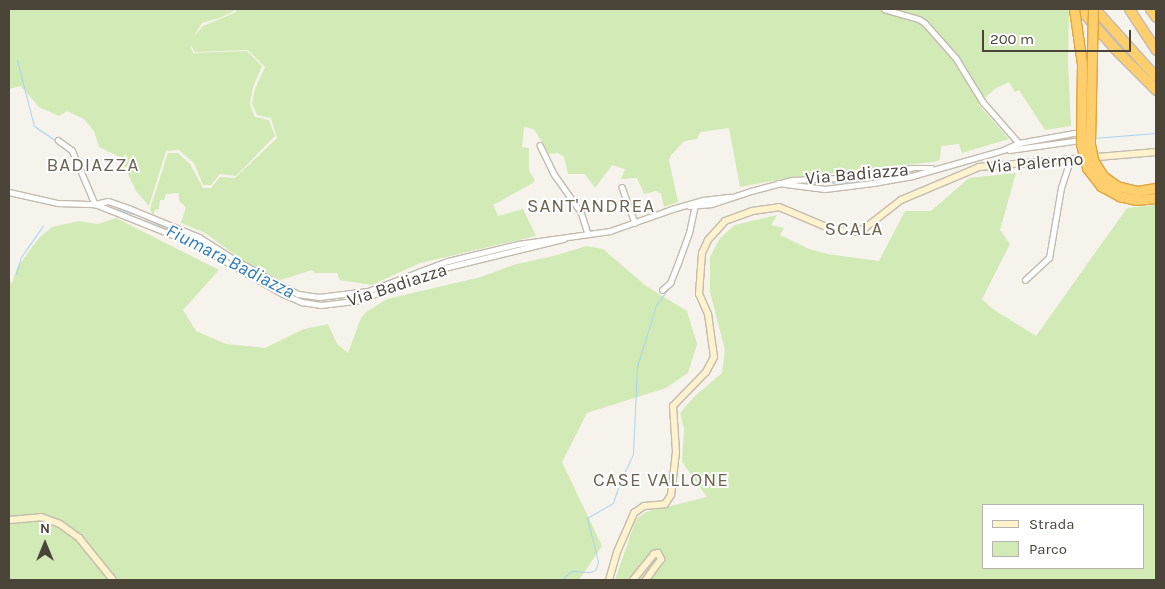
<!DOCTYPE html>
<style>
body{margin:0}
#map{position:relative;width:1165px;height:589px;overflow:hidden;background:#f6f3ec;font-family:Karla,sans-serif}
div>[style]{position:absolute}
.green>*{inset:0;background:#d2eab5}
.stream>*{height:1px;margin:-0.5px;padding:0 0.5px;transform-origin:0.5px;border-radius:0.5px;background:#a9d4f2}
.roads{filter:drop-shadow(1px 0 #c2bbae) drop-shadow(-1px 0 #c2bbae) drop-shadow(0 1px #c2bbae) drop-shadow(0 -1px #c2bbae)}
.street>*{height:4.5px;margin:-2.25px;padding:0 2.25px;transform-origin:2.25px;border-radius:2.25px;background:#fff}
.secondary>*{height:6px;margin:-3px;padding:0 3px;transform-origin:3px;border-radius:3px;background:#fff3cd}
.highway>*{height:9px;margin:-4.5px;padding:0 4.5px;transform-origin:4.5px;border-radius:4.5px;background:#ffcf6e}
.bridges{filter:drop-shadow(1px 0 #e0a43c) drop-shadow(-1px 0 #e0a43c) drop-shadow(0 1px #e0a43c) drop-shadow(0 -1px #e0a43c)}
.highway-bridge>*{height:9px;margin:-4.5px;padding:0 4.5px;transform-origin:4.5px;border-radius:4.5px;background:#ffcf6e}
span{translate:-50% -50%;white-space:nowrap;text-align:center;line-height:1.15;-webkit-text-stroke:4px #fff;paint-order:stroke}
.street-label{font-size:18px;color:#4b4439}
.neighbourhood-label{font-size:19px;color:#6e6250;letter-spacing:1px}
.water-label{font-size:19px;color:#2e7ab2;font-style:italic}
.frame{position:absolute;inset:0;border:10px solid #4b4439;pointer-events:none}
.legend{position:absolute;left:982px;top:504px;width:162px;height:65px;box-sizing:border-box;background:#fff;border:1px solid #b7b4b0;margin:0;padding:6px 9px;list-style:none;font-size:15px;color:#4b4439}
.legend li{display:flex;align-items:center;gap:10px;height:25px}
.legend b{width:25px;border:1px solid #b7b4b0}
.north{position:absolute;left:20px;top:519px;width:50px;height:50px;-webkit-text-stroke:4px #fff;paint-order:stroke;rotate:0deg;font-size:14px;font-weight:700;line-height:20px;text-align:center;color:#4b4439}
.north::after{content:'';display:block;margin:auto;width:18px;height:22px;background:#4b4439;clip-path:polygon(50% 0,100% 100%,50% 72%,0 100%)}
.scale{position:absolute;left:982px;top:30px;width:149px;height:22px;box-sizing:border-box;border:2px solid #4b4439;border-top:0;padding-left:6px;font-size:15px;line-height:18px;white-space:nowrap;color:#4b4439;-webkit-text-stroke:4px #fff;paint-order:stroke}
</style>
<div id="map">
<div class="green">
<div style="clip-path:polygon(9px 9px,233px 9px,234px 11px,219px 18px,202px 23px,193px 38px,203px 26px,236px 12px,235px 9px,1069px 9px,1068px 63px,1071px 126px,1045px 130px,1019px 90px,1015px 92px,1009px 82px,996px 88px,978px 104px,1009px 139px,962px 153px,959px 144px,941px 146px,940px 160px,933px 162px,793px 177px,740px 187px,729px 128px,700px 132px,697px 139px,684px 141px,671px 155px,669px 160px,678px 202px,664px 207px,661px 194px,656px 191px,644px 194px,637px 178px,621px 179px,625px 169px,612px 165px,595px 188px,585px 174px,568px 174px,564px 157px,558px 153px,549px 154px,534px 129px,524px 127px,522px 147px,529px 148px,529px 171px,535px 180px,533px 183px,493px 205px,498px 216px,523px 209px,536px 236px,420px 263px,372px 285px,340px 280px,337px 273px,315px 273px,312px 270px,281px 280px,245px 262px,205px 233px,181px 223px,186px 207px,179px 201px,179px 193px,166px 194px,164px 200px,160px 200px,159px 209px,155px 210px,153px 215px,150px 209px,168px 153px,178px 153px,190px 164px,203px 188px,211px 188px,220px 177px,235px 178px,277px 138px,271px 118px,257px 115px,252px 104px,255px 89px,265px 67px,248px 50px,195px 52px,190px 45px,193px 53px,247px 51px,262px 66px,253px 87px,250px 104px,255px 117px,269px 120px,275px 136px,236px 176px,220px 174px,211px 185px,203px 185px,194px 163px,179px 150px,166px 151px,149px 206px,136px 191px,120px 157px,99px 147px,94px 131px,84px 119px,67px 111px,59px 116px,39px 107px,21px 86px,9px 89px)"></div>
<div style="clip-path:polygon(evenodd,1016px 173px,1000px 230px,1010px 244px,982px 299px,993px 309px,1036px 336px,1127px 208px,1156px 205px,1156px 580px,615px 580px,636px 519px,646px 512px,707px 497px,682px 462px,684px 429px,680px 413px,694px 397px,722px 373px,725px 350px,710px 292px,710px 257px,720px 238px,735px 225px,777px 215px,771px 225px,784px 228px,780px 235px,809px 249px,827px 254px,879px 261px,905px 211px,931px 211px,969px 178px,1016px 173px,984px 505px,1144px 505px,1144px 568px,984px 568px,984px 505px)"></div>
<div style="clip-path:polygon(116px 218px,219px 270px,183px 310px,196px 331px,226px 344px,265px 348px,304px 329px,328px 324px,337px 344px,348px 353px,361px 318px,366px 312px,387px 299px,481px 277px,513px 265px,557px 255px,586px 246px,603px 249px,646px 286px,687px 311px,697px 344px,688px 373px,666px 388px,587px 413px,562px 462px,602px 546px,579px 580px,9px 580px,9px 281px,12px 283px,17px 268px,29px 251px,40px 237px,52px 227px,79px 221px,98px 224px)"></div>
</div>
<div class="stream">
<div style="left:17px;top:60px;width:68px;rotate:75.6deg"></div>
<div style="left:34px;top:126px;width:29px;rotate:34deg"></div>
<div style="left:1093px;top:138px;width:63px;rotate:-4.5deg"></div>
<div style="left:1031px;top:144px;width:46px;rotate:-7.4deg"></div>
<div style="left:802px;top:184px;width:49px;rotate:-2.3deg"></div>
<div style="left:851px;top:182px;width:62px;rotate:-9.3deg"></div>
<div style="left:9px;top:195px;width:43px;rotate:12.1deg"></div>
<div style="left:112px;top:208px;width:24px;rotate:15deg"></div>
<div style="left:135px;top:214px;width:72px;rotate:24.4deg"></div>
<div style="left:201px;top:244px;width:22px;rotate:32deg"></div>
<div style="left:443px;top:265px;width:91px;rotate:-13.3deg"></div>
<div style="left:16px;top:274px;width:18px;rotate:-74deg"></div>
<div style="left:21px;top:257px;width:38px;rotate:-55deg"></div>
<div style="left:406px;top:280px;width:16px;rotate:-22deg"></div>
<div style="left:269px;top:284px;width:38px;rotate:25deg"></div>
<div style="left:561px;top:580px;width:13px;rotate:-42deg"></div>
<div style="left:571px;top:571px;width:19px;rotate:3deg"></div>
<div style="left:590px;top:572px;width:5px;rotate:-22deg"></div>
<div style="left:595px;top:570px;width:4px;rotate:-63deg"></div>
<div style="left:597px;top:566px;width:5px;rotate:-79deg"></div>
<div style="left:598px;top:561px;width:44px;rotate:-104.3deg"></div>
<div style="left:587px;top:518px;width:30px;rotate:-30deg"></div>
<div style="left:613px;top:503px;width:20px;rotate:-72deg"></div>
<div style="left:619px;top:484px;width:33px;rotate:-65deg"></div>
<div style="left:633px;top:454px;width:87px;rotate:-87.4deg"></div>
<div style="left:637px;top:367px;width:65px;rotate:-73deg"></div>
<div style="left:656px;top:305px;width:20px;rotate:-53deg"></div>
</div>
<div class="roads">
<div class="street">
<div style="left:884px;top:9px;width:36px;rotate:16deg"></div>
<div style="left:919px;top:19px;width:7px;rotate:34deg"></div>
<div style="left:925px;top:23px;width:47px;rotate:48.5deg"></div>
<div style="left:956px;top:58px;width:52px;rotate:58.5deg"></div>
<div style="left:983px;top:102px;width:55px;rotate:48.7deg"></div>
<div style="left:58px;top:140px;width:17px;rotate:36deg"></div>
<div style="left:72px;top:150px;width:59px;rotate:66.9deg"></div>
<div style="left:540px;top:145px;width:32px;rotate:64deg"></div>
<div style="left:554px;top:174px;width:47px;rotate:54.6deg"></div>
<div style="left:581px;top:212px;width:23px;rotate:72deg"></div>
<div style="left:1009px;top:150px;width:73px;rotate:-7.9deg"></div>
<div style="left:778px;top:183px;width:47px;rotate:7.3deg"></div>
<div style="left:825px;top:189px;width:48px;rotate:-7.1deg"></div>
<div style="left:873px;top:183px;width:40px;rotate:-10deg"></div>
<div style="left:912px;top:176px;width:95px;rotate:-15.9deg"></div>
<div style="left:1003px;top:150px;width:17px;rotate:-24deg"></div>
<div style="left:1019px;top:143px;width:56px;rotate:-10.3deg"></div>
<div style="left:1074px;top:133px;width:8px;rotate:7deg"></div>
<div style="left:622px;top:187px;width:38px;rotate:70deg"></div>
<div style="left:9px;top:192px;width:50px;rotate:12.7deg"></div>
<div style="left:58px;top:203px;width:37px;rotate:2deg"></div>
<div style="left:95px;top:204px;width:13px;rotate:-13deg"></div>
<div style="left:108px;top:201px;width:24px;rotate:19deg"></div>
<div style="left:131px;top:209px;width:74px;rotate:22.4deg"></div>
<div style="left:199px;top:237px;width:45px;rotate:32.3deg"></div>
<div style="left:237px;top:261px;width:69px;rotate:28.4deg"></div>
<div style="left:298px;top:294px;width:21px;rotate:8deg"></div>
<div style="left:319px;top:297px;width:49px;rotate:-7deg"></div>
<div style="left:368px;top:291px;width:85px;rotate:-20.6deg"></div>
<div style="left:448px;top:261px;width:72px;rotate:-13.7deg"></div>
<div style="left:518px;top:244px;width:93px;rotate:-8deg"></div>
<div style="left:610px;top:231px;width:66px;rotate:-19.5deg"></div>
<div style="left:672px;top:209px;width:33px;rotate:-16deg"></div>
<div style="left:704px;top:200px;width:26px;rotate:-7deg"></div>
<div style="left:95px;top:204px;width:108px;rotate:21.8deg"></div>
<div style="left:195px;top:244px;width:101px;rotate:29.6deg"></div>
<div style="left:283px;top:294px;width:21px;rotate:23deg"></div>
<div style="left:302px;top:302px;width:19px;rotate:9deg"></div>
<div style="left:321px;top:305px;width:39px;rotate:-7deg"></div>
<div style="left:360px;top:300px;width:86px;rotate:-21.2deg"></div>
<div style="left:440px;top:269px;width:127px;rotate:-13.7deg"></div>
<div style="left:689px;top:206px;width:23px;rotate:-5deg"></div>
<div style="left:712px;top:204px;width:41px;rotate:-18.4deg"></div>
<div style="left:751px;top:191px;width:42px;rotate:-15deg"></div>
<div style="left:792px;top:180px;width:47px;rotate:-2.4deg"></div>
<div style="left:839px;top:178px;width:73px;rotate:-7.9deg"></div>
<div style="left:911px;top:168px;width:21px"></div>
<div style="left:1025px;top:280px;width:33px;rotate:-43deg"></div>
<div style="left:1049px;top:258px;width:71px;rotate:-80.3deg"></div>
<div style="left:1061px;top:188px;width:29px;rotate:-72deg"></div>
<div style="left:662px;top:290px;width:11px;rotate:-41deg"></div>
<div style="left:670px;top:283px;width:22px;rotate:-68deg"></div>
<div style="left:678px;top:263px;width:32px;rotate:-70deg"></div>
<div style="left:689px;top:233px;width:30px;rotate:-78deg"></div>
</div>
<div class="secondary">
<div style="left:9px;top:520px;width:32px;rotate:-5deg"></div>
<div style="left:41px;top:517px;width:20px;rotate:20deg"></div>
<div style="left:60px;top:524px;width:24px;rotate:36deg"></div>
<div style="left:79px;top:538px;width:54px;rotate:51deg"></div>
<div style="left:609px;top:580px;width:29px;rotate:-74deg"></div>
<div style="left:617px;top:552px;width:43px;rotate:-66.4deg"></div>
<div style="left:634px;top:513px;width:12px;rotate:-35deg"></div>
<div style="left:644px;top:506px;width:21px;rotate:-5deg"></div>
<div style="left:665px;top:504px;width:11px;rotate:-56deg"></div>
<div style="left:671px;top:495px;width:43px;rotate:-83.4deg"></div>
<div style="left:676px;top:452px;width:46px;rotate:-93.7deg"></div>
<div style="left:673px;top:406px;width:47px;rotate:-45.9deg"></div>
<div style="left:706px;top:372px;width:17px;rotate:-62deg"></div>
<div style="left:714px;top:357px;width:43px;rotate:-97.9deg"></div>
<div style="left:708px;top:314px;width:22px;rotate:-114deg"></div>
<div style="left:699px;top:294px;width:41px;rotate:-85.8deg"></div>
<div style="left:702px;top:253px;width:14px;rotate:-65deg"></div>
<div style="left:708px;top:240px;width:25px;rotate:-48deg"></div>
<div style="left:725px;top:221px;width:29px;rotate:-20deg"></div>
<div style="left:752px;top:211px;width:27px;rotate:-8deg"></div>
<div style="left:779px;top:207px;width:56px;rotate:22.9deg"></div>
<div style="left:831px;top:229px;width:24px;rotate:7deg"></div>
<div style="left:855px;top:232px;width:11px;rotate:-22deg"></div>
<div style="left:865px;top:228px;width:46px;rotate:-37.9deg"></div>
<div style="left:901px;top:200px;width:85px;rotate:-22.9deg"></div>
<div style="left:979px;top:167px;width:178px;rotate:-4.8deg"></div>
<div style="left:633px;top:580px;width:33px;rotate:-51deg"></div>
<div style="left:654px;top:554px;width:4px;rotate:-14deg"></div>
<div style="left:658px;top:553px;width:7px;rotate:63deg"></div>
<div style="left:661px;top:559px;width:26px;rotate:126deg"></div>
</div>
<div class="highway">
<div style="left:1080px;top:9px;width:55px;rotate:48.7deg"></div>
<div style="left:1116px;top:50px;width:57px;rotate:45deg"></div>
<div style="left:1095px;top:9px;width:91px;rotate:48.1deg"></div>
<div style="left:1129px;top:9px;width:49px;rotate:56.6deg"></div>
<div style="left:1150px;top:9px;width:10px;rotate:53deg"></div>
</div>
</div>
<div class="bridges">
<div class="highway-bridge">
<div style="left:1074px;top:9px;width:56px;rotate:81.7deg"></div>
<div style="left:1082px;top:64px;width:80px;rotate:90.7deg"></div>
<div style="left:1081px;top:144px;width:25px;rotate:76deg"></div>
<div style="left:1087px;top:168px;width:23px;rotate:52deg"></div>
<div style="left:1101px;top:186px;width:21px;rotate:29deg"></div>
<div style="left:1119px;top:196px;width:17px;rotate:13deg"></div>
<div style="left:1136px;top:200px;width:20px;rotate:-6deg"></div>
<div style="left:1093px;top:9px;width:135px;rotate:91.3deg"></div>
<div style="left:1090px;top:144px;width:16px;rotate:79deg"></div>
<div style="left:1093px;top:160px;width:19px;rotate:58deg"></div>
<div style="left:1103px;top:176px;width:17px;rotate:36deg"></div>
<div style="left:1117px;top:186px;width:21px;rotate:14deg"></div>
<div style="left:1137px;top:191px;width:19px;rotate:-9deg"></div>
</div>
</div>
<div class="street-label">
<span style="left:1035px;top:163px;rotate:-5deg">Via Palermo</span>
<span style="left:857px;top:174px;rotate:-5deg">Via Badiazza</span>
<span style="left:397px;top:285px;rotate:-18deg">Via Badiazza</span>
</div>
<div class="neighbourhood-label">
<span style="left:93px;top:166px">BADIAZZA</span>
<span style="left:591px;top:207px">SANT'ANDREA</span>
<span style="left:854px;top:230px">SCALA</span>
<span style="left:661px;top:481px">CASE VALLONE</span>
</div>
<div class="water-label">
<span style="left:230px;top:262px;rotate:27deg">Fiumara Badiazza</span>
</div>
<div class="frame"></div>
<ul class="legend">
<li><b style="height:6px;background:#fff3cd"></b>Strada</li>
<li><b style="height:14px;background:#d2eab5"></b>Parco</li>
</ul>
<div class="north">N</div>
<div class="scale">200 m</div>
</div>
